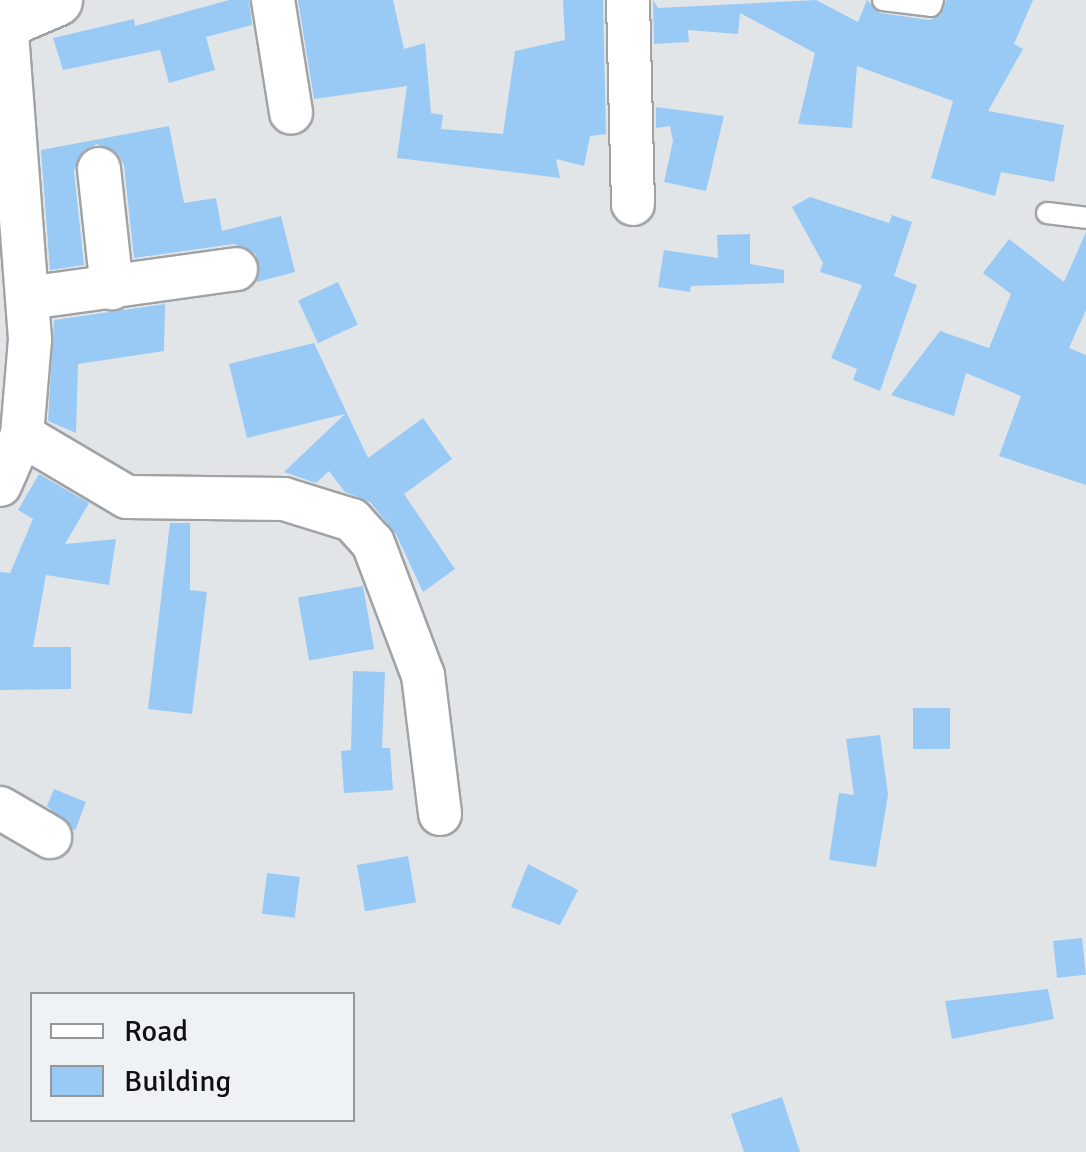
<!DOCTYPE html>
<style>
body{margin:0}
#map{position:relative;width:1086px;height:1152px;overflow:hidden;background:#e2e5e8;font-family:Signika,sans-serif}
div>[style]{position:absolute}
.building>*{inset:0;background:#98caf5;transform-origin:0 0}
.roads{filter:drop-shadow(2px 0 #a0a3a6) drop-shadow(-2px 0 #a0a3a6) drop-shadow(0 2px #a0a3a6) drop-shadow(0 -2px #a0a3a6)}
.service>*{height:20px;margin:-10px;padding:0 10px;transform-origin:10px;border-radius:10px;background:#fff}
.minor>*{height:42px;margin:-21px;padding:0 21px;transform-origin:21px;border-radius:21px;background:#fff}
.tertiary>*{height:52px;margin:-26px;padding:0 26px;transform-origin:26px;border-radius:26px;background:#fff}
span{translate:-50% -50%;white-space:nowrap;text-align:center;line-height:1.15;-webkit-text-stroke:8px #eff2f5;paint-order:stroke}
.legend{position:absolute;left:30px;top:992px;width:325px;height:130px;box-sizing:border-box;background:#eff2f5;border:2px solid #95989a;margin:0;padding:12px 18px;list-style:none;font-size:30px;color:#0f1011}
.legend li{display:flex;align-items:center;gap:20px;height:50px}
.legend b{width:50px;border:2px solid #95989a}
</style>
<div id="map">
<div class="building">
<div style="clip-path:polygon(229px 0,249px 0,252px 25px,206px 37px,215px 70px,169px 83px,160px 50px,63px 70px,53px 38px,134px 19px,135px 26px)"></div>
<div style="clip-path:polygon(298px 0,393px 0,404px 49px,425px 43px,431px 113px,443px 115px,441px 129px,503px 134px,515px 51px,565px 40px,563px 0,603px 0,606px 134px,590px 136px,584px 166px,556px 159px,560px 178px,397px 158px,407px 86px,314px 99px)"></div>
<div style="clip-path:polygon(653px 0,658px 8px,816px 0,858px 22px,867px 0,880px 13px,929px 20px,941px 15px,946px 0,1033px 0,1014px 44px,1023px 49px,988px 111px,1064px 125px,1054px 182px,1001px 172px,995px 196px,931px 178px,953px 101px,857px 66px,852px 128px,798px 124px,815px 53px,740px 13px,738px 34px,688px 30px,689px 42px,654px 44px)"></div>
<div style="clip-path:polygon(656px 107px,724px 116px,706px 191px,664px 182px,673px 141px,670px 126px,656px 128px)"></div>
<div style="clip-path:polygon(169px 126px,184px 203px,216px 198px,222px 231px,281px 216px,295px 272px,257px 282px,256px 254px,234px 244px,134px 258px,124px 165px,118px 154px,97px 144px,84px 150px,74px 171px,84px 265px,50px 270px,41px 150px)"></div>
<div style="clip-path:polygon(810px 197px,889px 223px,892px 215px,912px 222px,894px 276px,917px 285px,880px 391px,853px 380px,857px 369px,831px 358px,862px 285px,820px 272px,823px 263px,792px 207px)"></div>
<div style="clip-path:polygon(1086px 232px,1086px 310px,1069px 348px,1086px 355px,1086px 485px,999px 456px,1021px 396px,966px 373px,954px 416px,891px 395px,940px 331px,989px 348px,1011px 294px,983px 273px,1009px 239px,1064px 282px)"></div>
<div style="clip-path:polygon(750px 234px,750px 264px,784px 270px,784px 283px,691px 286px,690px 292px,658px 287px,664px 250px,718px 258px,717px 235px)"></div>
<div style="left:338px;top:282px;width:47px;height:44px;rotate:65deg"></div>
<div style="clip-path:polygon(165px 304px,164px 351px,78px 364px,76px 433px,48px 421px,54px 320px)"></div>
<div style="clip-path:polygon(314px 343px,368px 458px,423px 418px,452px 459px,404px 494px,455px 569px,423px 592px,396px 534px,370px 502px,345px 492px,329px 471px,316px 483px,284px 472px,345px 414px,247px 438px,229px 364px)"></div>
<div style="clip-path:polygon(39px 474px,89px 503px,65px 544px,116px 539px,109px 585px,46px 575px,33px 647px,71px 647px,71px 689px,0 690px,0 572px,10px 573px,33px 519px,18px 510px)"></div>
<div style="clip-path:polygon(170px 523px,190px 523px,190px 590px,207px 592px,192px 714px,148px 709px)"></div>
<div style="left:363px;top:586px;width:64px;height:66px;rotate:80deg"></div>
<div style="clip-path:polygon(353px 671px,385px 672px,382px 748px,390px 748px,393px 790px,344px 793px,341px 751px,351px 750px)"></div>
<div style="left:913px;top:708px;width:37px;height:41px"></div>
<div style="clip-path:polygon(880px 735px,888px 795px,876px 867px,829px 860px,839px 793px,854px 795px,846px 739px)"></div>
<div style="clip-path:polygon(54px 789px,86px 802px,75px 831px,47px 806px)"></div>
<div style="left:408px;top:856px;width:47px;height:52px;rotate:80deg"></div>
<div style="clip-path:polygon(528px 864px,578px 890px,560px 925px,511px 907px)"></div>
<div style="left:267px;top:873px;width:33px;height:41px;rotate:7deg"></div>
<div style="left:1082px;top:938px;width:37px;height:29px;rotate:84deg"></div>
<div style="clip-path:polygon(1048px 989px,1054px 1019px,952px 1039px,945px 1001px)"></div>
<div style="clip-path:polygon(782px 1097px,800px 1152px,744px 1152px,731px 1114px)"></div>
</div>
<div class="roads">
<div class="service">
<div style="left:883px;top:0;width:48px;rotate:7.1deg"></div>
<div style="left:931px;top:6px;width:6px;rotate:-72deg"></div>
<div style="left:1047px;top:213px;width:39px;rotate:7deg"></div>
</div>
<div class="minor">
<div style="left:273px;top:0;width:114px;rotate:80.9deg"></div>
<div style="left:628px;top:0;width:204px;rotate:88.6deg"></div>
<div style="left:99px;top:169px;width:120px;rotate:83.8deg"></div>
<div style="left:28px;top:298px;width:210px;rotate:-7.9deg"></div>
<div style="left:22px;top:435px;width:122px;rotate:30.6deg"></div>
<div style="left:127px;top:497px;width:157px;rotate:0.7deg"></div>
<div style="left:284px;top:499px;width:71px;rotate:17.2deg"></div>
<div style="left:352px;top:520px;width:31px;rotate:48deg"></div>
<div style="left:373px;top:543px;width:141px;rotate:69.3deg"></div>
<div style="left:423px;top:675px;width:140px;rotate:83deg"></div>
<div style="left:0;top:485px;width:55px;rotate:-66.3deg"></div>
<div style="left:22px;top:435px;width:96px;rotate:-85.2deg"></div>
<div style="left:30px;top:339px;width:318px;rotate:-94.3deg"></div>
<div style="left:0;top:808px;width:58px;rotate:30.1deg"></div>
</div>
<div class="tertiary">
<div style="left:0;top:24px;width:61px;rotate:-23.2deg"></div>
</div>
</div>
<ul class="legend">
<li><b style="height:12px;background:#fff"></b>Road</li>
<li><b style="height:28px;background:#98caf5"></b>Building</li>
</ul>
</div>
